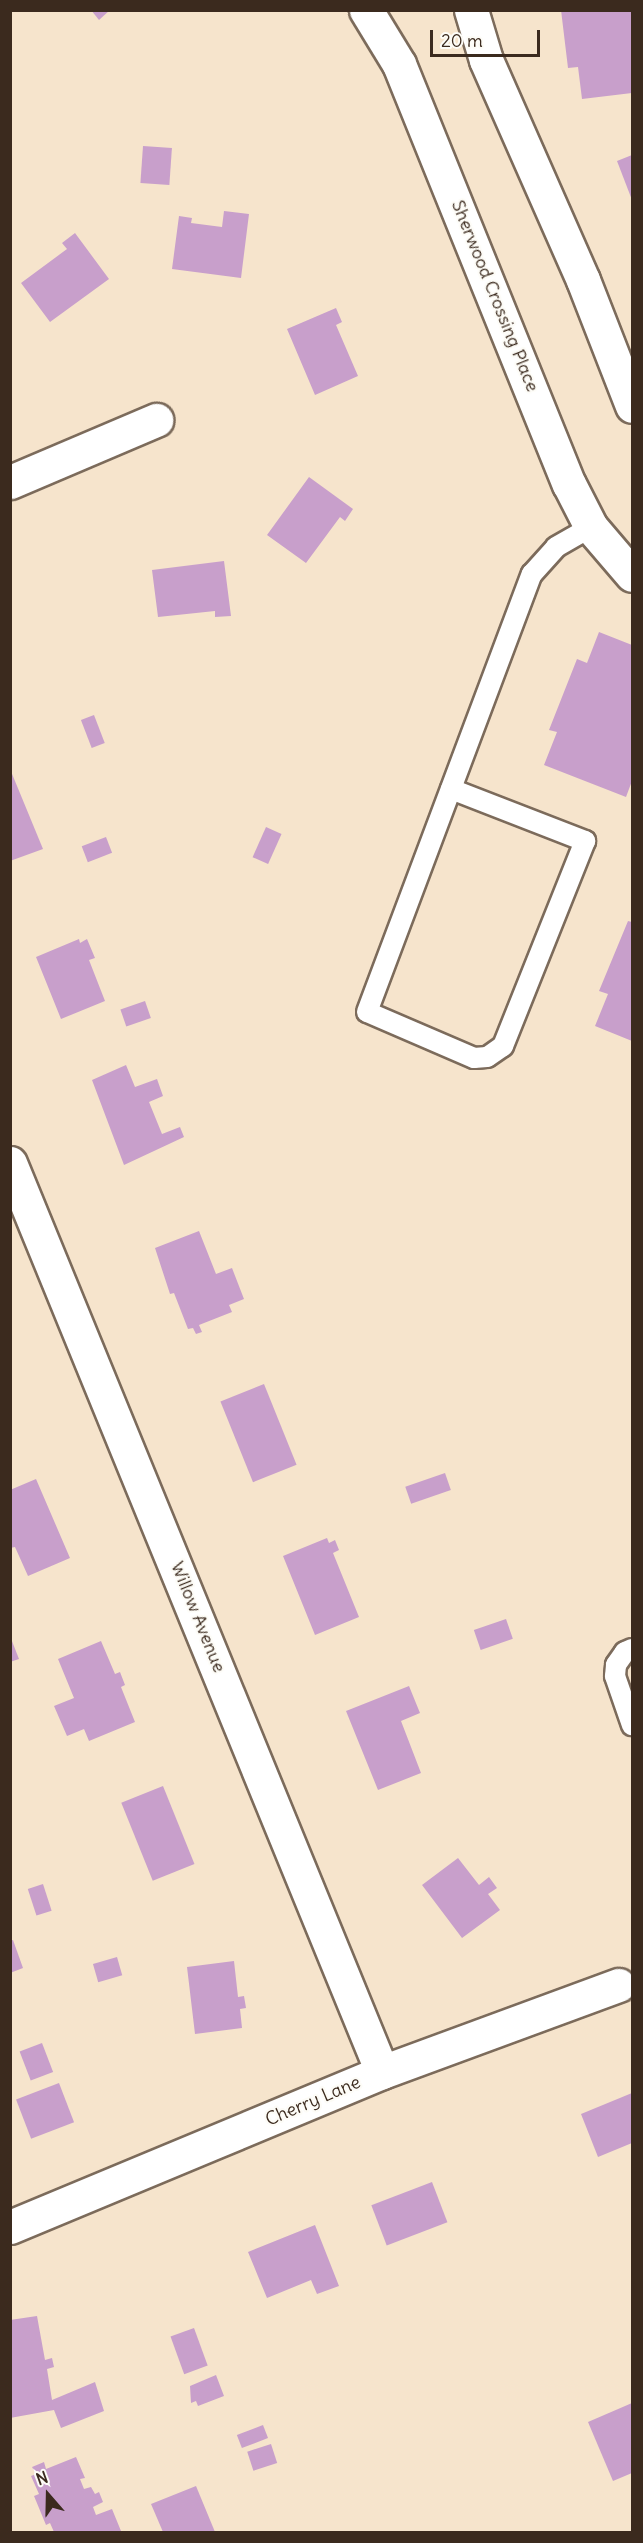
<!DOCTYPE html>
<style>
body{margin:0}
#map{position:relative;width:643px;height:2543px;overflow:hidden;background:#f6e4cc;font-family:Delius,sans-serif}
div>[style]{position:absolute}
.building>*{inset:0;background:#c89fcb;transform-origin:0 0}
.roads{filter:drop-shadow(2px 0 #7c6b5b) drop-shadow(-2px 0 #7c6b5b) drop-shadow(0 2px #7c6b5b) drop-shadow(0 -2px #7c6b5b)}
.lane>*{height:20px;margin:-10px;padding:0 10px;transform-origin:10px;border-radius:10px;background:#fff}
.street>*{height:33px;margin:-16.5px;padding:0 16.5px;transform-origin:16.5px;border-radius:16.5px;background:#fff}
span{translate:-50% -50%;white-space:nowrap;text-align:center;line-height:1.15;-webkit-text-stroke:4.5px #fdfcf7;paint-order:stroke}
.street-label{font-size:18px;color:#3b2a1e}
.frame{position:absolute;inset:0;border:12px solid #3b2a1e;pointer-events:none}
.north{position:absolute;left:18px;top:2465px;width:60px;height:60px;-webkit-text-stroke:4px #fdfcf7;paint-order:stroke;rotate:340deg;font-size:16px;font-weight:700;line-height:24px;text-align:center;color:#3b2a1e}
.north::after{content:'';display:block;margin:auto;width:21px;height:27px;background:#3b2a1e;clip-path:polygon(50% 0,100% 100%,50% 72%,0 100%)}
.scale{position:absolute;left:430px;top:30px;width:110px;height:27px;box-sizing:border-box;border:3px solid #3b2a1e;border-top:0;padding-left:8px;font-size:18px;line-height:21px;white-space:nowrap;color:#3b2a1e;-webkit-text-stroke:4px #fdfcf7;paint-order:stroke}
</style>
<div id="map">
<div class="building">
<div style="clip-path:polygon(91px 10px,110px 10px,99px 20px)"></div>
<div style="clip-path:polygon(561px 10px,632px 10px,632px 93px,582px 99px,578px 67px,568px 68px)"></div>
<div style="left:143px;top:146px;width:29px;height:37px;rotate:4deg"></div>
<div style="clip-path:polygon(632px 155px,632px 200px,617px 161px)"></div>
<div style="clip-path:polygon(224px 211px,249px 214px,241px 278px,172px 269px,179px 216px,192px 218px,191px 223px,222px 227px)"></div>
<div style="clip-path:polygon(75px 233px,109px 279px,50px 322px,21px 283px,67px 249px,62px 243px)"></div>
<div style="clip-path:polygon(336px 308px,342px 322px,336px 325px,358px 376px,315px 395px,287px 329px)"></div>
<div style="clip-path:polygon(309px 477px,353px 509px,345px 521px,340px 517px,306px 563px,267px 535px)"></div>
<div style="clip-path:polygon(224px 561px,231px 616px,215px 617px,215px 611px,158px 617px,152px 570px)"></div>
<div style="clip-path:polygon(599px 632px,632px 645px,632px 781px,626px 797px,544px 765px,557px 732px,549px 730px,577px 659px,587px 663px)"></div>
<div style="left:94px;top:715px;width:30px;height:14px;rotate:69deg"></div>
<div style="clip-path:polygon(10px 769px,43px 849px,10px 861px)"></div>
<div style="left:266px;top:827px;width:17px;height:33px;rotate:24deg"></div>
<div style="left:106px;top:837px;width:17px;height:26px;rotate:69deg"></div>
<div style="clip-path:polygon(628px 921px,632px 922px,632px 1041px,595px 1026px,608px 994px,599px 991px)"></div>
<div style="clip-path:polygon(79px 939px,80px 943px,87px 939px,95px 958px,89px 960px,105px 1001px,61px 1019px,36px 957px)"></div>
<div style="left:145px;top:1001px;width:18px;height:26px;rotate:71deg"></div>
<div style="clip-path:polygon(126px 1065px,135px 1087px,157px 1079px,163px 1096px,149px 1102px,162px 1134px,180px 1127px,184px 1137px,124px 1165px,92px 1080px)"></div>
<div style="clip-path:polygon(199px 1231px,216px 1274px,232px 1268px,244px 1299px,229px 1305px,232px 1312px,199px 1325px,202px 1332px,196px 1334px,193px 1328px,188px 1329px,174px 1293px,170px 1294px,155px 1248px)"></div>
<div style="left:264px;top:1384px;width:87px;height:47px;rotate:68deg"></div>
<div style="left:445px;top:1473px;width:18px;height:42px;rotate:71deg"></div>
<div style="clip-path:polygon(36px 1479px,70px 1558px,28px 1576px,15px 1547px,10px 1548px,10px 1490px)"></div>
<div style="clip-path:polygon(327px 1538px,329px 1543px,335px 1540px,339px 1550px,333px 1553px,359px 1617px,315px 1635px,283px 1556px)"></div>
<div style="left:506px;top:1619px;width:21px;height:34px;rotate:71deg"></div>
<div style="clip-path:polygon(10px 1636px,19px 1659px,10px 1662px)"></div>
<div style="clip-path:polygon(101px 1641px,115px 1674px,120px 1672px,125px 1685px,121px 1687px,135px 1722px,89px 1741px,84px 1729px,67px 1736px,54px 1706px,74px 1698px,58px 1659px)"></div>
<div style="clip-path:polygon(409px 1686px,420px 1713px,401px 1721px,421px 1773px,378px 1790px,346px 1711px)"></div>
<div style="left:163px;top:1786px;width:84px;height:45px;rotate:68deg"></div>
<div style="clip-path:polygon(458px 1858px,479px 1885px,489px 1877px,497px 1888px,488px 1894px,500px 1910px,462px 1938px,422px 1885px)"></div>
<div style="left:43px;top:1884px;width:28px;height:16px;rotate:72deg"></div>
<div style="clip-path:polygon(13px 1940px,23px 1968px,10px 1973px,10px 1941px)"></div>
<div style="left:117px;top:1957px;width:19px;height:25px;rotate:74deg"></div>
<div style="clip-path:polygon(234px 1961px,238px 1997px,244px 1996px,246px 2008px,240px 2009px,242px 2028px,195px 2034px,187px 1967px)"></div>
<div style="left:42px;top:2043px;width:31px;height:24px;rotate:69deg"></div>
<div style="left:59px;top:2083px;width:42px;height:46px;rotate:69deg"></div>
<div style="clip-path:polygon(632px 2093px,632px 2143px,598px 2157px,581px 2114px)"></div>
<div style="left:432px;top:2182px;width:43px;height:65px;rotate:69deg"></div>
<div style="clip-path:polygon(315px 2225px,339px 2286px,317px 2294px,311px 2280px,267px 2298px,248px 2252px)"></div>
<div style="clip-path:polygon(37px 2316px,45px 2360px,52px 2358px,54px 2367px,47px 2369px,52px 2400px,95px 2382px,104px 2411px,61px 2428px,54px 2410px,10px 2418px,10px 2320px)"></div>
<div style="left:194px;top:2328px;width:40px;height:25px;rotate:70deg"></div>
<div style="clip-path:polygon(216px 2375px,224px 2396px,198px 2406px,196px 2401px,191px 2403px,190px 2386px)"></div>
<div style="clip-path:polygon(632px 2403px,632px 2473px,613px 2481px,588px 2422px)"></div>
<div style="left:263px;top:2425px;width:14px;height:28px;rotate:69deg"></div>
<div style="left:271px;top:2444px;width:20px;height:25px;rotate:72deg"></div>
<div style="clip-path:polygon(76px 2457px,85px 2478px,80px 2479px,84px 2489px,91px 2487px,95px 2494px,99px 2492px,103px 2502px,93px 2507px,96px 2515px,112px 2509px,121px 2531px,54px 2532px,50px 2523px,46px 2525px,34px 2496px,39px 2494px,31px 2476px,36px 2474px,32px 2467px,44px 2462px,46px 2469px)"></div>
<div style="clip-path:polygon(196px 2486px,215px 2532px,163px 2532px,151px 2504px)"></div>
</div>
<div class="roads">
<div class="lane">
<div style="left:451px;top:789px;width:144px;rotate:21.2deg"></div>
<div style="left:585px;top:841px;width:221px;rotate:111.8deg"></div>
<div style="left:503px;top:1046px;width:19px;rotate:145deg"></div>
<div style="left:487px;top:1057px;width:13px;rotate:176deg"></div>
<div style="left:474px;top:1058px;width:116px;rotate:-156.7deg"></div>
<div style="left:367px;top:1012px;width:468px;rotate:-69.4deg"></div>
<div style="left:532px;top:574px;width:36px;rotate:-48deg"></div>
<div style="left:556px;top:547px;width:40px;rotate:-29.7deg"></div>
<div style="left:632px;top:1649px;width:8px;rotate:157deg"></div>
<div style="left:625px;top:1652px;width:16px;rotate:125deg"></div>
<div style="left:616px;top:1665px;width:11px;rotate:95deg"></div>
<div style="left:615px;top:1676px;width:52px;rotate:70.9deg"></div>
</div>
<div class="street">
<div style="left:366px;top:10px;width:63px;rotate:58.6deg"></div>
<div style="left:399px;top:64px;width:453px;rotate:68deg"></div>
<div style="left:569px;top:484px;width:48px;rotate:62.9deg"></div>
<div style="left:591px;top:527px;width:63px;rotate:49.5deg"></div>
<div style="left:471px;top:10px;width:52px;rotate:73.3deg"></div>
<div style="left:486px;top:60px;width:240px;rotate:66.2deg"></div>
<div style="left:583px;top:280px;width:135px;rotate:68.7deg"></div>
<div style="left:10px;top:482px;width:159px;rotate:-23deg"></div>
<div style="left:10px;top:1163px;width:982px;rotate:67.74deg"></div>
<div style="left:10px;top:2227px;width:403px;rotate:-22.6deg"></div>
<div style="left:382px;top:2072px;width:252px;rotate:-20.2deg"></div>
</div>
</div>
<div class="street-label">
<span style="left:495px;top:296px;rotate:68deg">Sherwood Crossing Place</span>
<span style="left:198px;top:1617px;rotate:68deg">Willow Avenue</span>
<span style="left:313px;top:2101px;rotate:-23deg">Cherry Lane</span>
</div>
<div class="frame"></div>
<div class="north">N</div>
<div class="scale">20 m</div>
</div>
